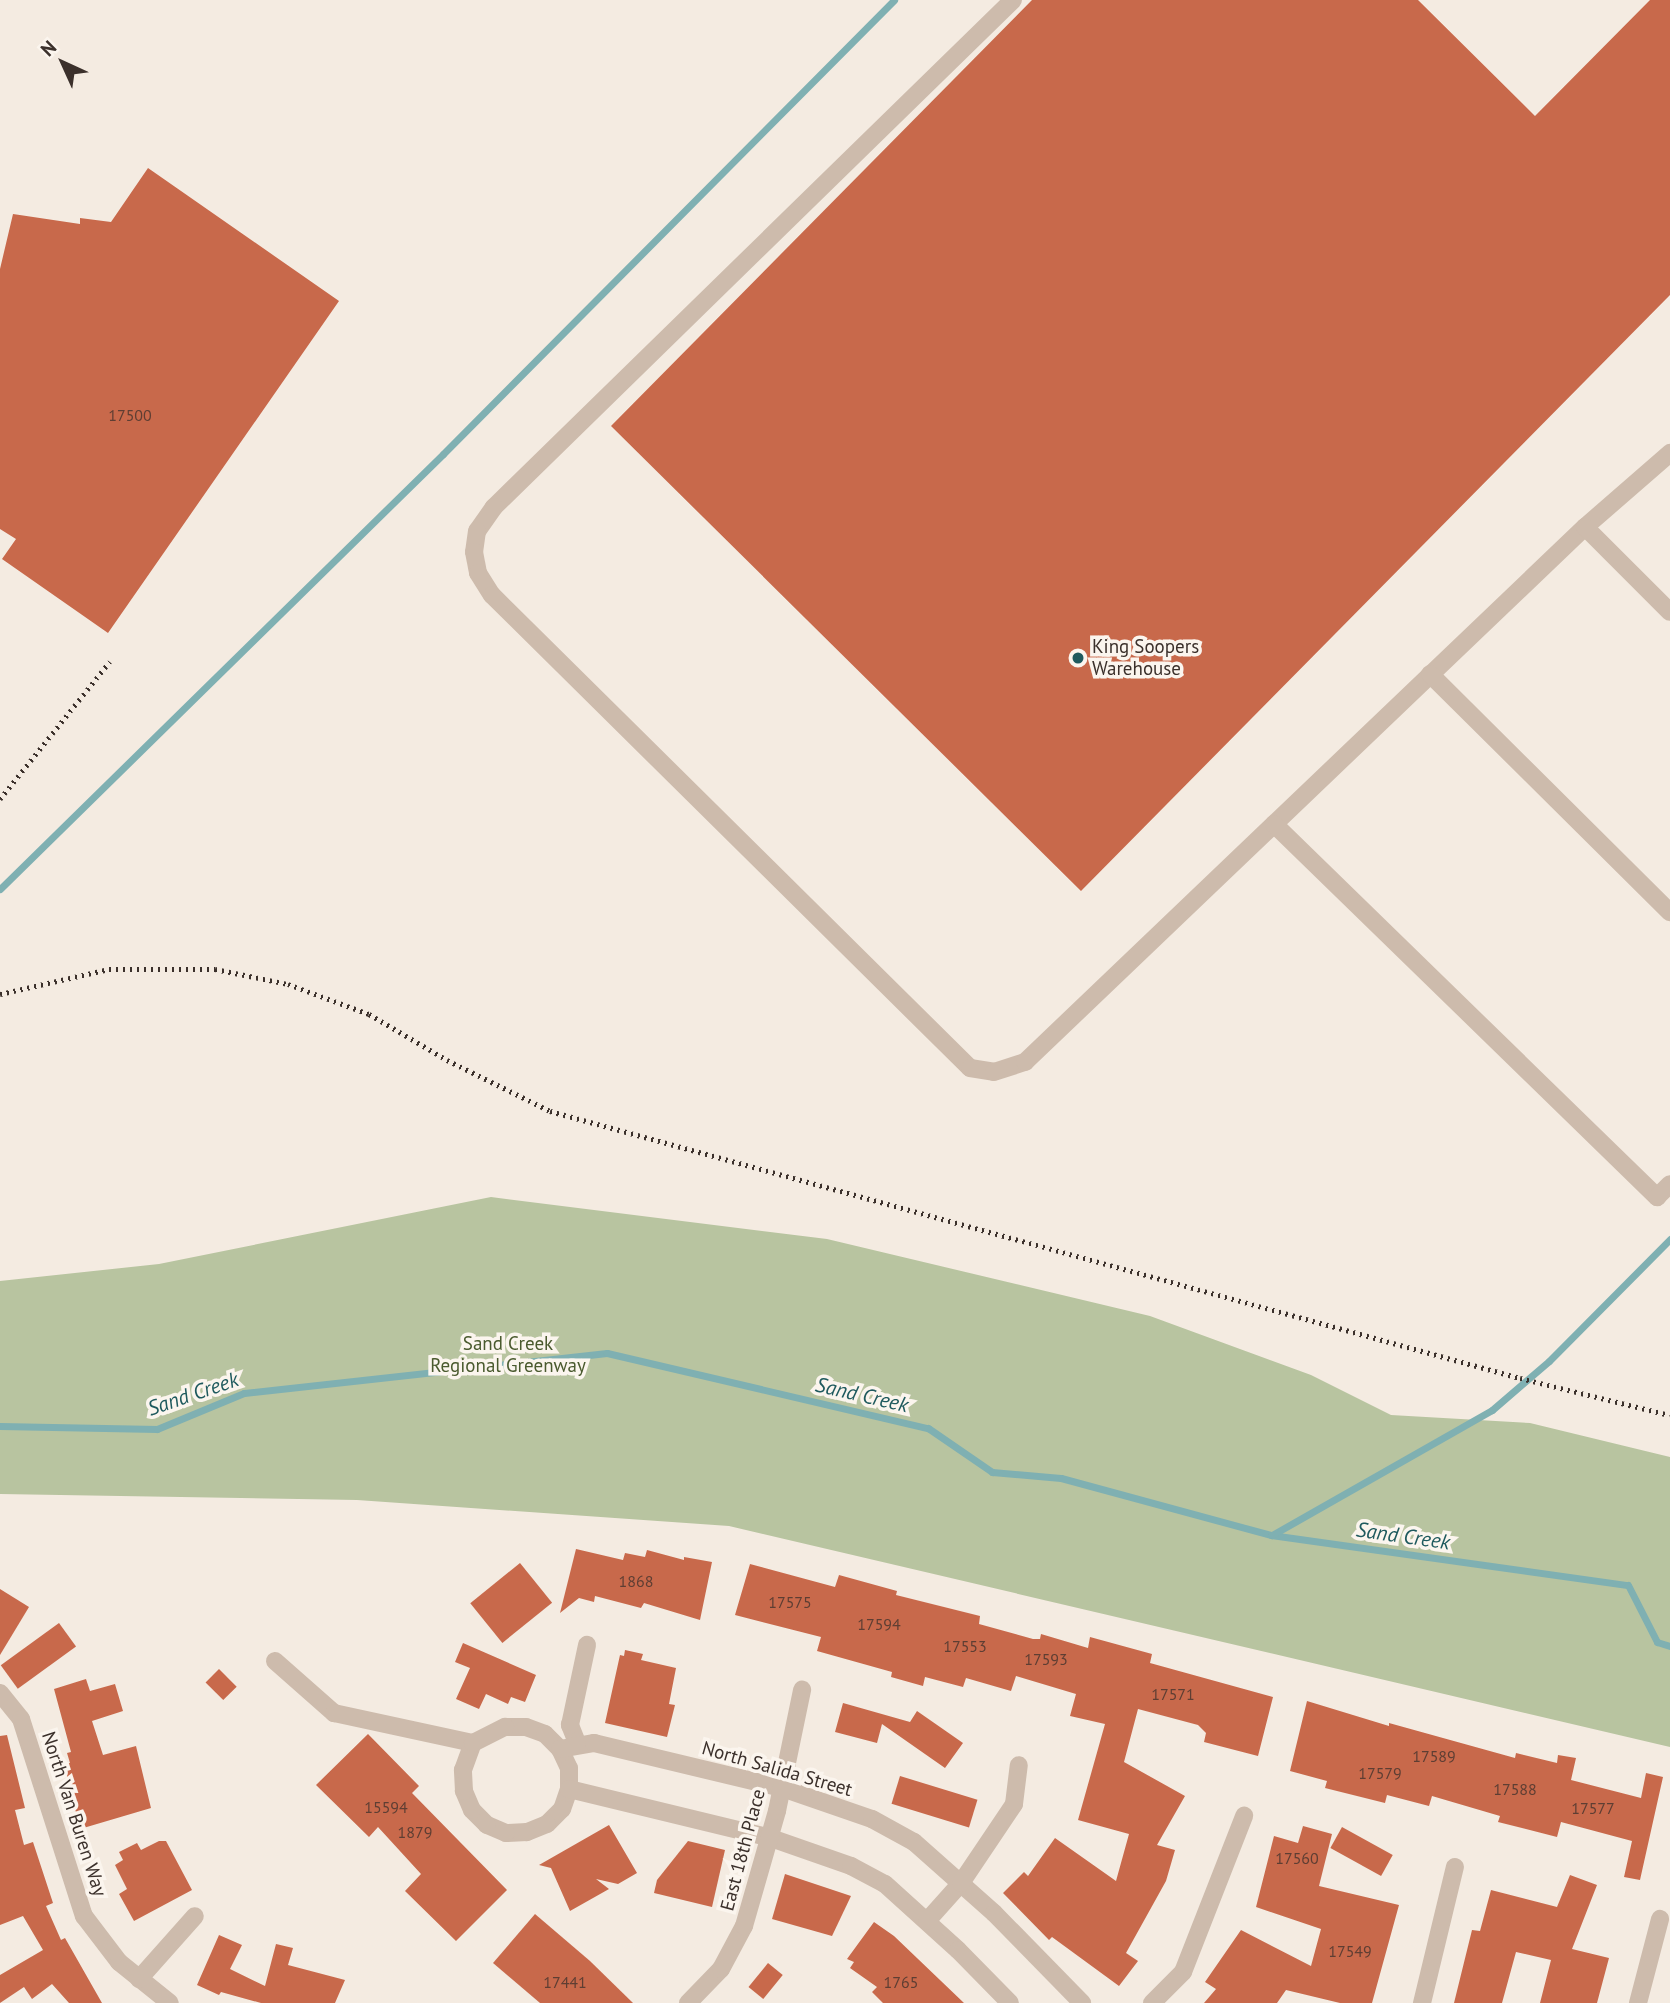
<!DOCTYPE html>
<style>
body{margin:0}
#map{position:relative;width:1670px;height:2003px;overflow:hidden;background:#f4ebe1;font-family:"PT Sans",sans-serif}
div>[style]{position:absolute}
.green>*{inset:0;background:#b8c4a0}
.stream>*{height:7px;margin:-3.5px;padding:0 3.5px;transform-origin:3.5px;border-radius:3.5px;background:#7fb0b2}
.building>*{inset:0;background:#c8694b;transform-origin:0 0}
.minor>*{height:18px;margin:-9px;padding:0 9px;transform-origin:9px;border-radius:9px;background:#cdbbac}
.rail>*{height:5px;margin-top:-2.5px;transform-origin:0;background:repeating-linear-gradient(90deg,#3b302b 0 2px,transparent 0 7px)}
.dots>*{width:19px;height:19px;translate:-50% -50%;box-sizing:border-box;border:4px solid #fbf5ee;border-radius:50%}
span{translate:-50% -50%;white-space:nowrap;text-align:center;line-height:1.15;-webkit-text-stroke:7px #fbf5ee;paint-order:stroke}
.number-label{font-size:16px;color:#5e3e33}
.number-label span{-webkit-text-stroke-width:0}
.poi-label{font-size:19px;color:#3b302b}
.left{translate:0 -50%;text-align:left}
.park-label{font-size:19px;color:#4a5a2e}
.street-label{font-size:19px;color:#3b302b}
.water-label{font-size:21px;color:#1f5a5e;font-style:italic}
.north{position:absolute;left:28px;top:28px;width:70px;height:70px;-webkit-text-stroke:5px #fbf5ee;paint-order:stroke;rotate:315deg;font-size:19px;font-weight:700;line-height:28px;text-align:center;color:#3b302b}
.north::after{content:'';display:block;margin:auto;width:24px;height:32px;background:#3b302b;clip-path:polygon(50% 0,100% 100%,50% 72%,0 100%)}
</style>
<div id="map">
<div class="green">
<div style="clip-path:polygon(491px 1197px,827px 1239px,1150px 1316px,1311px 1375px,1391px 1415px,1530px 1423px,1670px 1457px,1670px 1747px,729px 1526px,357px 1500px,0 1494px,0 1281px,159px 1264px)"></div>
</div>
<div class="stream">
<div style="left:0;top:889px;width:621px;rotate:-44.48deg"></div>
<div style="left:443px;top:454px;width:640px;rotate:-45.19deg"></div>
<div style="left:0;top:1426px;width:157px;rotate:1.1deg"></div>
<div style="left:157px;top:1429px;width:94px;rotate:-22.5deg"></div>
<div style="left:244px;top:1393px;width:365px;rotate:-6.3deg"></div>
<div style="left:607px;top:1353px;width:330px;rotate:13.2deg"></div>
<div style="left:928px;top:1428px;width:78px;rotate:34.5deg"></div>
<div style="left:992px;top:1472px;width:69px;rotate:5deg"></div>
<div style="left:1061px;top:1478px;width:218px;rotate:15.2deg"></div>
<div style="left:1271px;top:1535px;width:360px;rotate:8deg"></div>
<div style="left:1628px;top:1585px;width:64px;rotate:63deg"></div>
<div style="left:1657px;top:1642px;width:14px;rotate:17deg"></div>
<div style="left:1272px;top:1535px;width:253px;rotate:-29.6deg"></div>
<div style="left:1492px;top:1410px;width:75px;rotate:-40.7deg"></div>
<div style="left:1549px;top:1361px;width:172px;rotate:-45.2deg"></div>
</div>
<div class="building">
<div style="clip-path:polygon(1032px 0,1418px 0,1535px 116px,1650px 0,1670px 0,1670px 295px,1081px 891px,611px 426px)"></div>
<div style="clip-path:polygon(148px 168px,339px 301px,108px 633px,2px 559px,16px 539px,0 529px,0 269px,13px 214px,80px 224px,80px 218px,111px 222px)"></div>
<div style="clip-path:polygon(576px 1549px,623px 1560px,625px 1553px,645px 1557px,647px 1550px,684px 1560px,684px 1557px,712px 1562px,700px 1620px,644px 1603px,641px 1608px,595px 1596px,594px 1602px,579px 1598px,560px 1613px)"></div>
<div style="left:520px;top:1563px;width:51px;height:64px;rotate:51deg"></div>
<div style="clip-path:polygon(750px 1564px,835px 1587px,839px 1575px,897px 1591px,896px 1595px,980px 1616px,979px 1624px,1033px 1639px,1040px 1639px,1041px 1634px,1088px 1648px,1090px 1637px,1152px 1654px,1150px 1663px,1273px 1697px,1258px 1756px,1204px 1742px,1206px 1733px,1198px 1725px,1138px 1709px,1124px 1762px,1185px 1796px,1157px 1845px,1175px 1850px,1166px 1881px,1126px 1953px,1138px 1961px,1119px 1986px,1052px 1937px,1049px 1940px,1003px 1893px,1024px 1872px,1028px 1876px,1055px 1838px,1116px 1881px,1129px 1834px,1078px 1820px,1105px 1724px,1070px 1716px,1076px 1694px,1016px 1676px,1011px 1691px,966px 1678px,963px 1687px,925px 1677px,923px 1686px,891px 1677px,892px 1672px,817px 1651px,821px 1637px,735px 1615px)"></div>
<div style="clip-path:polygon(0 1589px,29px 1607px,0 1655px)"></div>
<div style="left:59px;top:1623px;width:29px;height:72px;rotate:54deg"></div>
<div style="clip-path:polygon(463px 1643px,536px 1675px,525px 1702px,511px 1697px,508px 1704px,486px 1694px,479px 1709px,456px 1699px,470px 1668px,455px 1662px)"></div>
<div style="clip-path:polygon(625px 1650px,643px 1654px,641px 1660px,676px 1668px,669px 1704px,675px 1705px,667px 1737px,605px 1723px,620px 1655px,624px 1656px)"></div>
<div style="left:219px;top:1669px;width:25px;height:19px;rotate:45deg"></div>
<div style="clip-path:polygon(86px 1679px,90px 1691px,115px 1684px,123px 1711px,92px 1721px,103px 1755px,136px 1746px,151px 1808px,80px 1829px,64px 1764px,70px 1763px,67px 1753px,71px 1752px,54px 1689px)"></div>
<div style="clip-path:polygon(1307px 1701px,1389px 1726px,1389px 1723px,1515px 1758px,1516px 1753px,1557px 1763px,1558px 1755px,1576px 1758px,1571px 1780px,1641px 1798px,1646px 1773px,1663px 1777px,1640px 1880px,1624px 1877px,1632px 1841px,1561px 1822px,1557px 1837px,1498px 1822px,1500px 1816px,1432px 1796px,1429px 1806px,1387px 1795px,1385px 1803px,1325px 1788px,1327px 1781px,1290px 1771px)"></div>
<div style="clip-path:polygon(843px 1703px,910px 1722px,917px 1711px,963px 1743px,945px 1768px,882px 1724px,877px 1743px,835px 1732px)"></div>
<div style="clip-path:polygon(368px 1734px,419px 1786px,412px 1793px,507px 1890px,456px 1941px,405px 1891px,421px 1874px,378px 1827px,369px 1837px,316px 1785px)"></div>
<div style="clip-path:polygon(7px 1735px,25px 1808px,15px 1810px,24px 1845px,33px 1842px,53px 1903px,46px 1906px,61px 1940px,65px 1938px,102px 2003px,69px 2003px,52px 1984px,32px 1999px,24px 1987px,0 2003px,0 1975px,43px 1950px,23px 1916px,0 1925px,0 1736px)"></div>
<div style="left:900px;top:1776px;width:81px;height:29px;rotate:17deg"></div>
<div style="clip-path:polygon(609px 1825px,637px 1873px,618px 1884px,596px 1879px,609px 1889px,570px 1911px,551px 1868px,539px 1865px)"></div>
<div style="clip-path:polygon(1303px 1826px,1332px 1834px,1319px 1886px,1399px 1905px,1372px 2003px,1340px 2003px,1286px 1990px,1277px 2003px,1204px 2003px,1216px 1989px,1205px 1982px,1241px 1930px,1311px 1966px,1321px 1929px,1256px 1907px,1274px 1836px,1298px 1843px)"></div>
<div style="left:1342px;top:1827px;width:58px;height:24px;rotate:29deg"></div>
<div style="clip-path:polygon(159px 1841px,166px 1841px,192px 1890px,134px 1921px,119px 1894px,127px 1889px,115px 1865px,123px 1860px,119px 1852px,137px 1843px,141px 1850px)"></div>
<div style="clip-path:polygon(688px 1841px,725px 1850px,712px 1907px,654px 1893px,657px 1880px)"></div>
<div style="clip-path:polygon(785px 1874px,851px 1896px,832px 1936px,772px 1919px)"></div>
<div style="clip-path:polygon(1570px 1875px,1597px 1885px,1572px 1949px,1609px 1958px,1597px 2003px,1540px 2003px,1551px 1960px,1516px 1952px,1502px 2003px,1454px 2003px,1472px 1930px,1480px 1931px,1491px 1890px,1557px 1907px)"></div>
<div style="clip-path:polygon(535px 1914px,590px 1961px,633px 2003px,540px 2003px,493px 1963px)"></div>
<div style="clip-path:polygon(874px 1922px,894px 1936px,964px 2003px,883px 2003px,872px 1992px,877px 1987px,850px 1968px,854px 1962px,847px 1959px)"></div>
<div style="clip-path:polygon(219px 1935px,242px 1945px,230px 1969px,265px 1986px,276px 1944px,293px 1948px,288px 1965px,345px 1980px,335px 2003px,261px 2003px,221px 1992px,219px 1995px,197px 1985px)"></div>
<div style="left:768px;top:1963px;width:19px;height:31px;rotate:39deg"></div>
</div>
<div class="minor">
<div style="left:1013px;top:0;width:726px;rotate:135.67deg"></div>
<div style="left:494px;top:507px;width:29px;rotate:125deg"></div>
<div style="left:477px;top:531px;width:21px;rotate:98deg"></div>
<div style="left:474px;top:552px;width:21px;rotate:79deg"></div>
<div style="left:478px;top:573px;width:26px;rotate:58deg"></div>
<div style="left:492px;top:595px;width:672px;rotate:44.7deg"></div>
<div style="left:970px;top:1068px;width:24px;rotate:9deg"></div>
<div style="left:994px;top:1072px;width:33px;rotate:-18deg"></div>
<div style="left:1025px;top:1062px;width:774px;rotate:-43.69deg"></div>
<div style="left:1585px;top:527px;width:113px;rotate:-41deg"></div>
<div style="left:1585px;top:527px;width:120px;rotate:45deg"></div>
<div style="left:1430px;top:674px;width:338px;rotate:44.8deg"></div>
<div style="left:1274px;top:824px;width:535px;rotate:44.24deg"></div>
<div style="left:1657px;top:1197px;width:18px;rotate:-45deg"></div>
<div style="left:275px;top:1661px;width:79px;rotate:41.4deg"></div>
<div style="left:334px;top:1713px;width:142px;rotate:12.2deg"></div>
<div style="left:0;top:1693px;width:33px;rotate:51deg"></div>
<div style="left:21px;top:1719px;width:207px;rotate:72.3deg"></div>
<div style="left:84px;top:1916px;width:58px;rotate:52.7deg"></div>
<div style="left:119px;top:1962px;width:65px;rotate:38.8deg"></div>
<div style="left:505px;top:1727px;width:21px"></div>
<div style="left:526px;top:1727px;width:20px;rotate:20deg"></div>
<div style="left:545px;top:1734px;width:21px;rotate:45deg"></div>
<div style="left:560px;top:1749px;width:21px;rotate:65deg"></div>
<div style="left:569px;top:1768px;width:21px;rotate:90deg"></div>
<div style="left:569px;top:1789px;width:21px;rotate:109deg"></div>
<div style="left:562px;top:1809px;width:21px;rotate:135deg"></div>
<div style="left:547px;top:1824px;width:22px;rotate:158deg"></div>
<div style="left:527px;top:1832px;width:21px;rotate:177deg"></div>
<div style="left:506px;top:1833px;width:21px;rotate:-157deg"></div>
<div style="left:487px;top:1825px;width:21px;rotate:-135deg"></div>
<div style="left:472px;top:1810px;width:21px;rotate:-113deg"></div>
<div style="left:464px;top:1791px;width:21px;rotate:-93deg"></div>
<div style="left:463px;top:1770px;width:29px;rotate:-70deg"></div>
<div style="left:473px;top:1743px;width:36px;rotate:-27deg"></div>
<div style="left:578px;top:1745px;width:22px;rotate:-112deg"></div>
<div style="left:570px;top:1725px;width:82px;rotate:-78deg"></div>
<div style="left:560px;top:1749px;width:35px;rotate:-10deg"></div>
<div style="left:594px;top:1743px;width:193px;rotate:13.5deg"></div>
<div style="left:782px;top:1788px;width:95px;rotate:19deg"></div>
<div style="left:872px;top:1819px;width:48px;rotate:28.7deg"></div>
<div style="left:914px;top:1842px;width:107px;rotate:41.6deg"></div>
<div style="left:994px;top:1913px;width:126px;rotate:45.6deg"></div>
<div style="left:569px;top:1789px;width:205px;rotate:13.6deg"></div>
<div style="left:768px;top:1837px;width:88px;rotate:19.3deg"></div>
<div style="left:851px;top:1866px;width:38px;rotate:28deg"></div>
<div style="left:885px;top:1884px;width:98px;rotate:42.1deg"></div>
<div style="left:958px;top:1950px;width:74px;rotate:45.5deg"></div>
<div style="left:927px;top:1921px;width:51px;rotate:-48.2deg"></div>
<div style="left:961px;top:1883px;width:95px;rotate:-56.1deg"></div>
<div style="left:1014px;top:1804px;width:39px;rotate:-83deg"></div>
<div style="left:139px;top:1979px;width:84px;rotate:-48.4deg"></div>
<div style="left:688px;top:2003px;width:47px;rotate:-45.9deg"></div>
<div style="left:721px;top:1969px;width:49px;rotate:-61.9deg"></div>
<div style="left:744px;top:1926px;width:120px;rotate:-74deg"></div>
<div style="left:777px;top:1811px;width:124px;rotate:-78.3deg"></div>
<div style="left:1152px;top:2003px;width:44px;rotate:-45deg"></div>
<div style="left:1183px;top:1972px;width:168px;rotate:-68.6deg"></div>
<div style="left:1422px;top:2003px;width:140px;rotate:-76.4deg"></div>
<div style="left:1638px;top:2003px;width:87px;rotate:-75.3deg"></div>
</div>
<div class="rail">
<div style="left:0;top:799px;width:176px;rotate:-51.4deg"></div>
<div style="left:0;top:994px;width:112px;rotate:-12.9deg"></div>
<div style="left:109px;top:969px;width:106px"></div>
<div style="left:215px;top:969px;width:75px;rotate:11.6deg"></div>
<div style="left:288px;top:984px;width:86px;rotate:20.3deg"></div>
<div style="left:369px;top:1014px;width:91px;rotate:30.5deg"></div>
<div style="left:447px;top:1060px;width:115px;rotate:26.3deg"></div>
<div style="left:550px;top:1111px;width:1006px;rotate:15.39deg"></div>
<div style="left:1520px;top:1378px;width:154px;rotate:13.9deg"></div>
</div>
<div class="dots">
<div style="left:1078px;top:658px;background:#1f5a5e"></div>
</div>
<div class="number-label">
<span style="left:130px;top:415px">17500</span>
<span style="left:636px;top:1581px">1868</span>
<span style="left:790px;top:1602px">17575</span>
<span style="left:879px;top:1624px">17594</span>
<span style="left:965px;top:1646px">17553</span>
<span style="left:1046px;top:1659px">17593</span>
<span style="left:1173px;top:1694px">17571</span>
<span style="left:1434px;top:1756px">17589</span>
<span style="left:1380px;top:1773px">17579</span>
<span style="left:1515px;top:1789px">17588</span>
<span style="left:386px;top:1807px">15594</span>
<span style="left:1593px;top:1808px">17577</span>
<span style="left:415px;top:1832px">1879</span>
<span style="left:1297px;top:1858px">17560</span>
<span style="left:1350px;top:1951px">17549</span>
<span style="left:565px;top:1982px">17441</span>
<span style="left:901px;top:1982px">1765</span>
</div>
<div class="poi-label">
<span class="left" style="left:1092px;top:658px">King Soopers<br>Warehouse</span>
</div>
<div class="park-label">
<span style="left:508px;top:1355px">Sand Creek<br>Regional Greenway</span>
</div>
<div class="street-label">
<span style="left:777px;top:1769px;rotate:16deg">North Salida Street</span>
<span style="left:74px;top:1814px;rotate:72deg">North Van Buren Way</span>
<span style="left:743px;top:1850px;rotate:-75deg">East 18th Place</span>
</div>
<div class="water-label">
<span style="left:193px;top:1394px;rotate:-19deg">Sand Creek</span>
<span style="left:862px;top:1395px;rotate:13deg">Sand Creek</span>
<span style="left:1403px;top:1536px;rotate:8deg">Sand Creek</span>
</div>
<div class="north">N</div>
</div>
